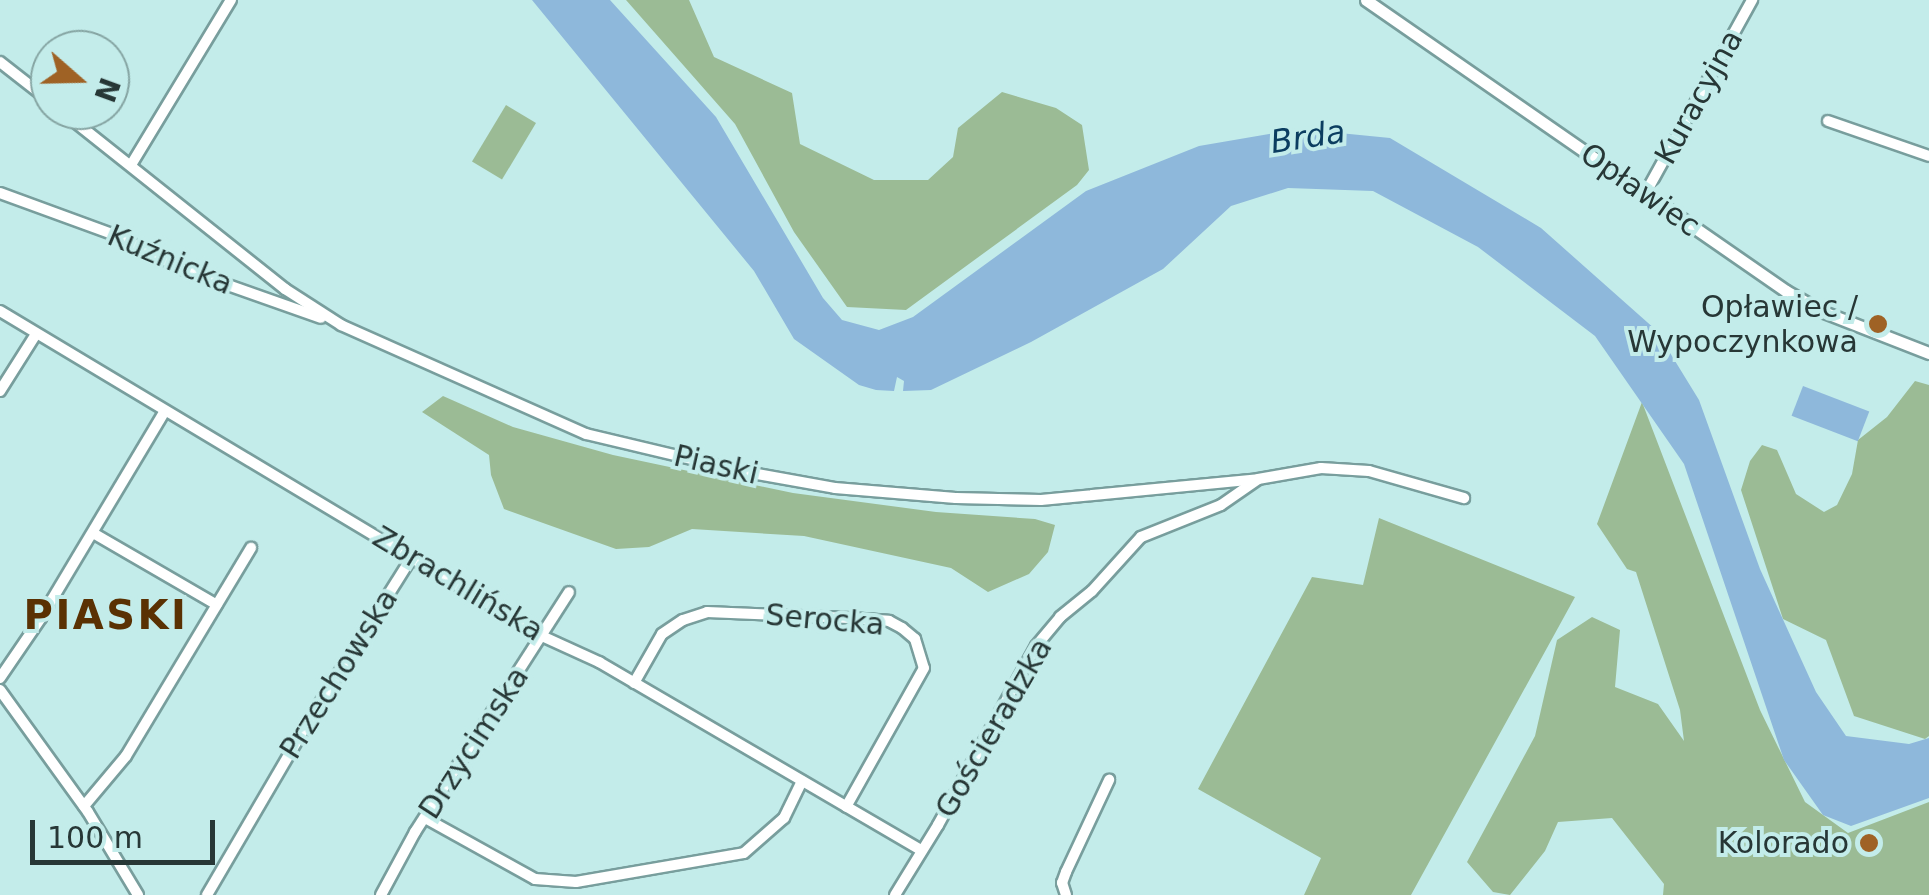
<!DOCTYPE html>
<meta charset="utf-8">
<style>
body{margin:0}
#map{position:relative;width:1929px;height:895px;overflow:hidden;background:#c3ecea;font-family:"DejaVu Sans",sans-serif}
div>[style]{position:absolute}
.green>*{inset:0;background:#9bbb95;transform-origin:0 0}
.water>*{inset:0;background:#8eb8db;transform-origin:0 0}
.roads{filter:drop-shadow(2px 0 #789e9d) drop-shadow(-2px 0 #789e9d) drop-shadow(0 2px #789e9d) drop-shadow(0 -2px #789e9d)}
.minor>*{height:10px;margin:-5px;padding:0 5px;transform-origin:5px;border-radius:5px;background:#fff}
.tertiary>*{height:11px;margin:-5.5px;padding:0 5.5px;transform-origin:5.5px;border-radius:5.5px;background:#fff}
.dots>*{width:28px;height:28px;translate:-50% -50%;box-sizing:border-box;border:5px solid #c3ecea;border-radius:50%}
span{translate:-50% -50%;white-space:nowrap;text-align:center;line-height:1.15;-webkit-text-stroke:8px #c3ecea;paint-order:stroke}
.street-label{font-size:30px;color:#273736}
.poi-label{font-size:30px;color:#273736}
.right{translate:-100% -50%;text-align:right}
.water-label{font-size:32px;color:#0b3d60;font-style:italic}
.district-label{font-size:40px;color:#5a3103;font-weight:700;letter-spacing:2.5px}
.north{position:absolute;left:30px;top:30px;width:100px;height:100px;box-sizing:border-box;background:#c3ecea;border:2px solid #85a4a2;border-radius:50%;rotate:110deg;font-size:28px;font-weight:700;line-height:40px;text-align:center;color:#273736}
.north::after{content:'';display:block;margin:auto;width:35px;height:45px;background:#9f6225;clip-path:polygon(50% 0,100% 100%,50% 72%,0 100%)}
.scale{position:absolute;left:30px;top:820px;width:185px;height:45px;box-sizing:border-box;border:5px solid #273736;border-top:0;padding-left:12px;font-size:30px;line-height:35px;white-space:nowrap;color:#273736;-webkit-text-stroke:8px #c3ecea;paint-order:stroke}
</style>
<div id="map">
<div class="green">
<div style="clip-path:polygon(626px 0,689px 0,714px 57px,792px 93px,800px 144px,874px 180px,928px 180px,953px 157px,958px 128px,1002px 92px,1056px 108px,1082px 125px,1089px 170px,1077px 185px,906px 310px,847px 307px,794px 232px,735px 124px)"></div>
<div style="left:506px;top:105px;width:35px;height:66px;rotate:31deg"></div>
<div style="clip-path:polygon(1915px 381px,1929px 385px,1929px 736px,1925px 739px,1854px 716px,1826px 640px,1783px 619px,1741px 490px,1750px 461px,1762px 445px,1777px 450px,1796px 494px,1824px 512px,1837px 505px,1852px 474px,1858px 440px,1887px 417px)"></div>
<div style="clip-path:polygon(443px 396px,513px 427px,613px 455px,793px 493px,936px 512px,1035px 519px,1055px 525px,1048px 552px,1029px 574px,988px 592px,951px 568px,804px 536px,692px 529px,649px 547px,616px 549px,504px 509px,491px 475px,489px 455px,422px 412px)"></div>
<div style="clip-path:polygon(1642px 402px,1760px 710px,1805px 802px,1848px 833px,1929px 802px,1929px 895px,1663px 895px,1664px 884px,1612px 818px,1558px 822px,1545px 851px,1510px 895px,1493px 892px,1467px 862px,1535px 736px,1557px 640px,1592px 617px,1620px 630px,1615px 687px,1658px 704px,1684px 741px,1680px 710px,1636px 572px,1627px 569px,1597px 524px)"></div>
<div style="clip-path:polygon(1379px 518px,1575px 597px,1411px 895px,1304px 895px,1321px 858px,1198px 789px,1312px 577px,1363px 585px)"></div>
</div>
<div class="water">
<div style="clip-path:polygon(532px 0,610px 0,716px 117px,823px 298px,842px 320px,879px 330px,913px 317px,1086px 191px,1199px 146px,1299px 129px,1390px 138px,1541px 228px,1656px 330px,1699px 400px,1760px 569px,1816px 692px,1846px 736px,1909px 744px,1929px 738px,1929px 798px,1851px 826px,1823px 815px,1784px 760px,1684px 464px,1595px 336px,1478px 247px,1373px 191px,1288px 188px,1231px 206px,1163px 269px,1031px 342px,931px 390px,903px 391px,904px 381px,897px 377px,894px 391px,876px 390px,859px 385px,794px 339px,754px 271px)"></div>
<div style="left:1803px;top:386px;width:71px;height:32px;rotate:21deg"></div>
</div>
<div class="roads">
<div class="minor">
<div style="left:0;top:62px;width:63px;rotate:38deg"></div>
<div style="left:60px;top:110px;width:288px;rotate:38.5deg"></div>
<div style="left:285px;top:289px;width:67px;rotate:32.7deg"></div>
<div style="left:341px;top:325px;width:268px;rotate:24deg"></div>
<div style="left:586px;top:434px;width:164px;rotate:13.4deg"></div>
<div style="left:746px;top:472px;width:90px;rotate:10.2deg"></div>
<div style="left:835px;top:488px;width:121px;rotate:4.7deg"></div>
<div style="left:956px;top:498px;width:85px;rotate:1.3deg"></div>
<div style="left:1041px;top:500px;width:218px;rotate:-5.5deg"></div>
<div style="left:1258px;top:479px;width:64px;rotate:-9.9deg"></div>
<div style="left:1321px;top:468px;width:48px;rotate:3.6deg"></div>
<div style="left:1369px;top:471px;width:99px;rotate:15.9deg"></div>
<div style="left:1828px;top:121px;width:107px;rotate:19.1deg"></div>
<div style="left:131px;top:165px;width:193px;rotate:-58.8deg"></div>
<div style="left:0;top:193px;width:122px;rotate:20.1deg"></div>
<div style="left:115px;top:235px;width:78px;rotate:26.6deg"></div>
<div style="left:185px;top:270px;width:144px;rotate:19.4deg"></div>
<div style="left:1645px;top:194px;width:222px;rotate:-61.1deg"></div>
<div style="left:0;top:311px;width:632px;rotate:30.95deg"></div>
<div style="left:542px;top:636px;width:63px;rotate:24.5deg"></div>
<div style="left:599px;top:662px;width:371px;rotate:30.3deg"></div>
<div style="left:0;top:391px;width:67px;rotate:-57.7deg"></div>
<div style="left:93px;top:533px;width:143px;rotate:30.1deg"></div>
<div style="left:0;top:678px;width:73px;rotate:-55.7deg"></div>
<div style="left:41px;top:618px;width:241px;rotate:-59.1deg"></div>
<div style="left:634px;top:683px;width:56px;rotate:-60.3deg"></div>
<div style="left:662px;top:634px;width:25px;rotate:-34deg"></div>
<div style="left:683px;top:620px;width:25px;rotate:-18deg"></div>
<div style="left:707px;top:612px;width:143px;rotate:2.4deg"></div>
<div style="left:850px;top:618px;width:39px;rotate:4deg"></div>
<div style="left:889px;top:621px;width:15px;rotate:28deg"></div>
<div style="left:902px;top:628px;width:17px;rotate:40deg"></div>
<div style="left:915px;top:639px;width:30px;rotate:73deg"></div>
<div style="left:924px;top:668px;width:159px;rotate:119.3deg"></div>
<div style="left:0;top:690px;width:150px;rotate:54.2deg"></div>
<div style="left:88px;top:812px;width:97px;rotate:58.9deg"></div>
<div style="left:84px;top:806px;width:65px;rotate:-50deg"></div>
<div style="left:126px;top:756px;width:243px;rotate:-59deg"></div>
<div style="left:425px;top:818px;width:126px;rotate:29deg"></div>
<div style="left:535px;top:879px;width:41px;rotate:4.2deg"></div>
<div style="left:576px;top:882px;width:170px;rotate:-9.8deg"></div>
<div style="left:744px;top:853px;width:53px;rotate:-41.2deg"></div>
<div style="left:784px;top:818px;width:41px;rotate:-64.1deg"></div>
<div style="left:207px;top:895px;width:194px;rotate:-59.7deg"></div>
<div style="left:305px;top:727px;width:201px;rotate:-57.8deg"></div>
<div style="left:381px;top:895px;width:72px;rotate:-61.6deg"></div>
<div style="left:415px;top:832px;width:285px;rotate:-57.3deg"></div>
<div style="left:895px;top:895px;width:82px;rotate:-58.4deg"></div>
<div style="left:938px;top:825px;width:204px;rotate:-61.3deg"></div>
<div style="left:1036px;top:646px;width:38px;rotate:-50deg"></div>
<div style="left:1060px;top:617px;width:41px;rotate:-39.1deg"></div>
<div style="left:1092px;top:591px;width:73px;rotate:-47.8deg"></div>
<div style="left:1141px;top:537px;width:86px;rotate:-21.8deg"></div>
<div style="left:1221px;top:505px;width:44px;rotate:-34.8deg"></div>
<div style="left:1066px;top:895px;width:13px;rotate:-108deg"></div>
<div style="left:1062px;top:883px;width:12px;rotate:-70deg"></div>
<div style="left:1066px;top:872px;width:102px;rotate:-64.9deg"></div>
</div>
<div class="tertiary">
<div style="left:1366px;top:0;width:511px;rotate:34.72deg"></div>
<div style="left:1786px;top:291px;width:40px;rotate:29.7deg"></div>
<div style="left:1821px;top:311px;width:116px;rotate:21.3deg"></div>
</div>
</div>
<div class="dots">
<div style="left:1878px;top:324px;background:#9f6225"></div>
<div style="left:1869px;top:843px;background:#9f6225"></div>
</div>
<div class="street-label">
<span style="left:1699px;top:97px;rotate:-61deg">Kuracyjna</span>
<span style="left:1640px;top:190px;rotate:35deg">Opławiec</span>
<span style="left:170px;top:260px;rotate:23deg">Kuźnicka</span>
<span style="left:716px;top:465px;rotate:13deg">Piaski</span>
<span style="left:458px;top:584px;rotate:31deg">Zbrachlińska</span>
<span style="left:825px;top:620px;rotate:5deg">Serocka</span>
<span style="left:339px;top:674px;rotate:-58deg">Przechowska</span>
<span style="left:994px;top:728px;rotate:-60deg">Gościeradzka</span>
<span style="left:474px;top:743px;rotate:-57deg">Drzycimska</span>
</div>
<div class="poi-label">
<span class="right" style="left:1858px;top:324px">Opławiec /<br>Wypoczynkowa</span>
<span class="right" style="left:1849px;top:843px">Kolorado</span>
</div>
<div class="water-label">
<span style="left:1308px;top:137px;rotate:-9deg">Brda</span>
</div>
<div class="district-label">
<span style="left:106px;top:615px">PIASKI</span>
</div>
<div class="north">N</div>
<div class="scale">100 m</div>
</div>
